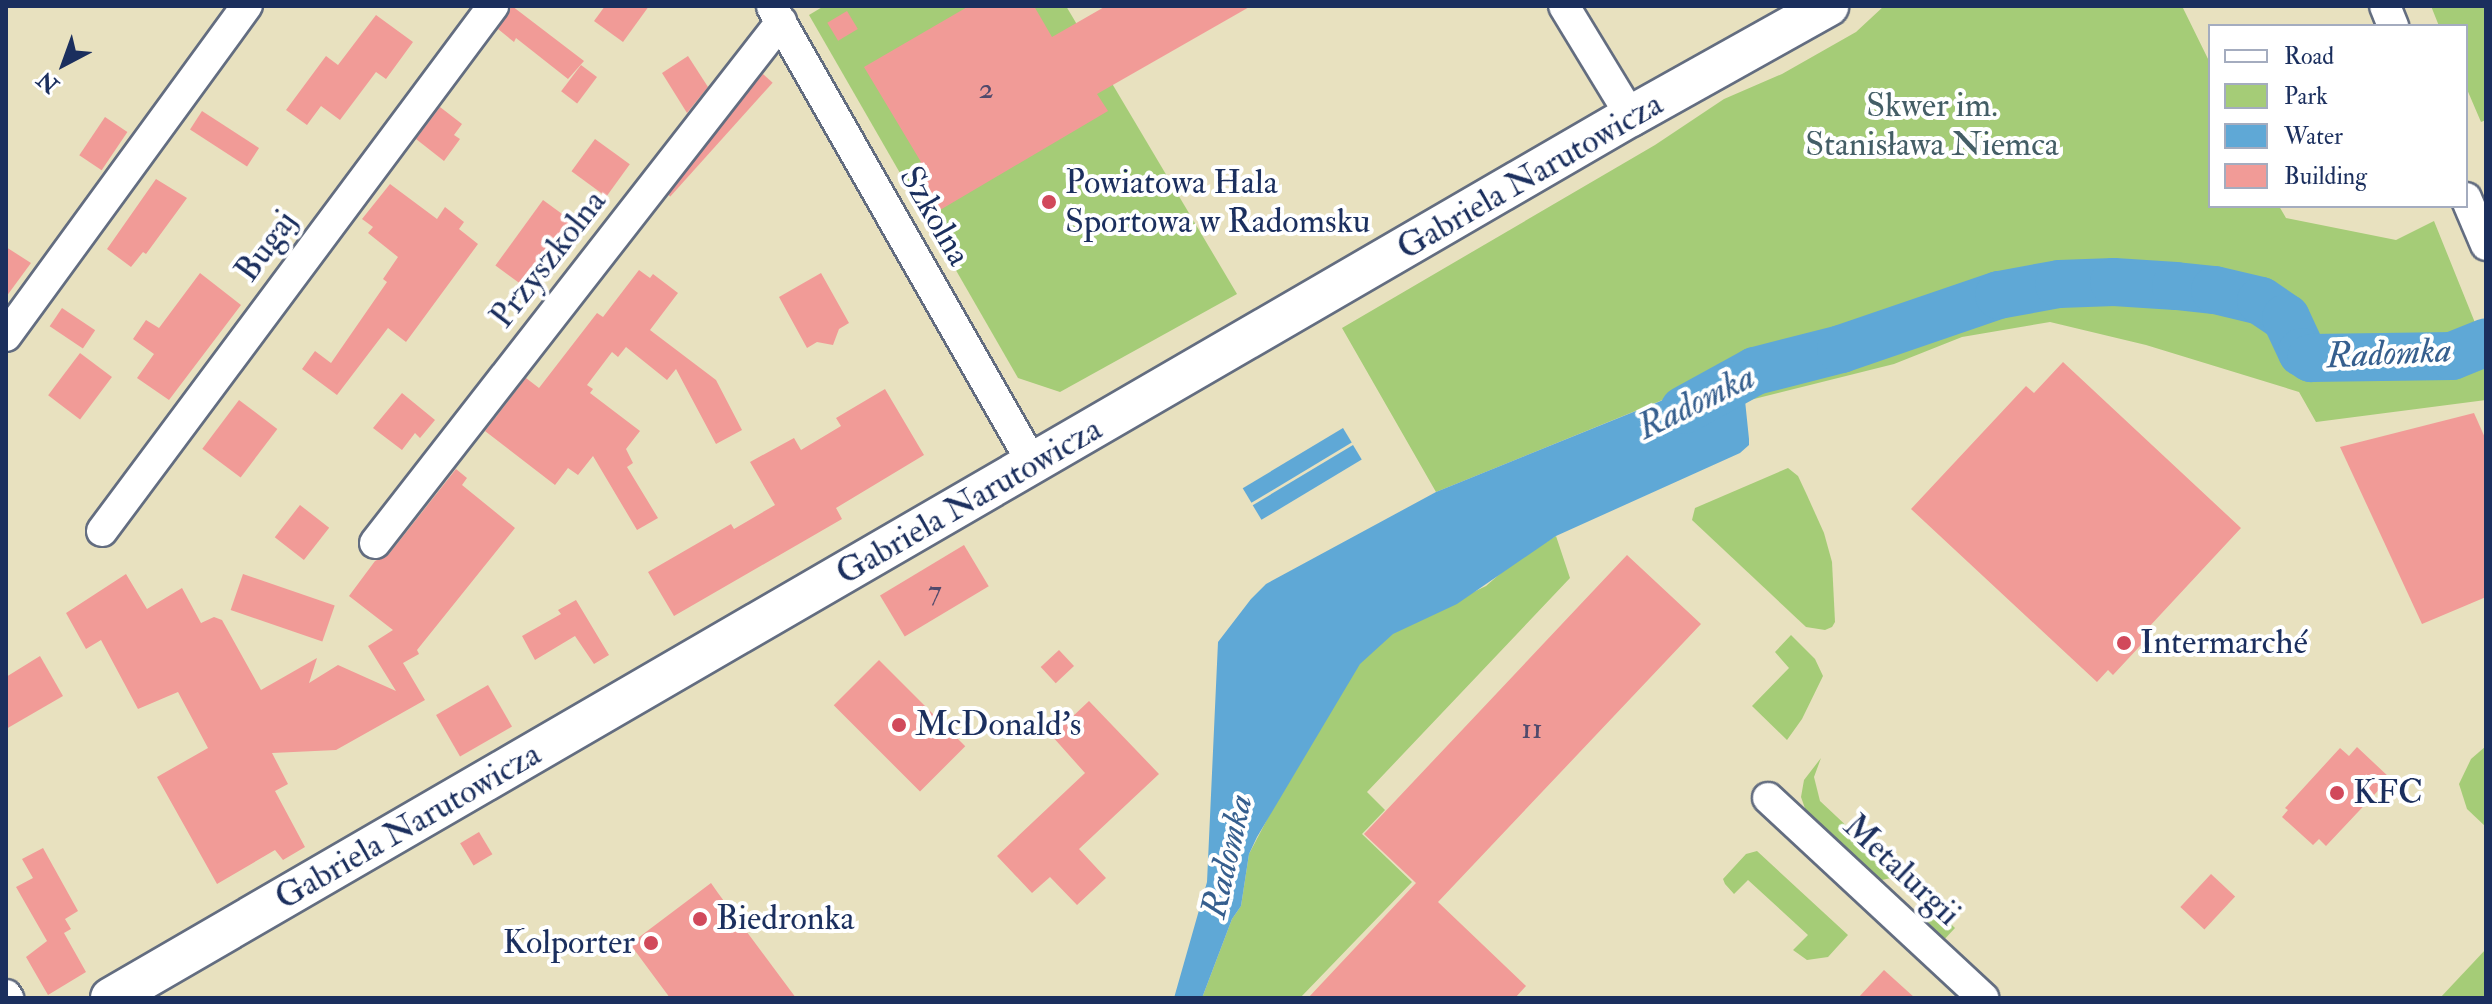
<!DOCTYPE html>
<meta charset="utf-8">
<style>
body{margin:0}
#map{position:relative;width:2492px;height:1004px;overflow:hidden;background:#e8e1bf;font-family:"IM FELL Double Pica",serif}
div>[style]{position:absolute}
.green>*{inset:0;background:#a5cc77}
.water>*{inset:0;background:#5fa8d6;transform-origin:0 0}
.river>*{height:48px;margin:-24px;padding:0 24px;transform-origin:24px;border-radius:24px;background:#5fa8d6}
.building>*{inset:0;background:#f19b97;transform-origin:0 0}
.roads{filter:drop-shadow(2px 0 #636d80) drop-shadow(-2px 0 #636d80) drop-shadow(0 2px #636d80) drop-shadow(0 -2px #636d80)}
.minor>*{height:30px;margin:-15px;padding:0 15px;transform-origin:15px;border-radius:15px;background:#fff}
.major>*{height:40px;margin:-20px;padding:0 20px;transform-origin:20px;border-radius:20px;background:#fff}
.dots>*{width:22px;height:22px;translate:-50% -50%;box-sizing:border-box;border:4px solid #fff;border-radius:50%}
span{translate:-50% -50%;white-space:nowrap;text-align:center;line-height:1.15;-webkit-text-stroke:8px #fff;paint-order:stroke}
.number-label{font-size:30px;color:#504a6c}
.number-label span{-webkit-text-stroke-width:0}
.park-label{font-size:34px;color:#445e66}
.street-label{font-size:34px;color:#1b2f5e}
.poi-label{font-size:34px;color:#1b2f5e}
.left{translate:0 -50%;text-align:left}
.right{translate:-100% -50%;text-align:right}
.water-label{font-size:36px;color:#365f8e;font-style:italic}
.frame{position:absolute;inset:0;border:8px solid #1b2f5e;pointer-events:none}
.legend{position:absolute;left:2208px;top:24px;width:260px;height:184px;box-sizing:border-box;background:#fff;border:2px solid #a4acbf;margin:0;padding:10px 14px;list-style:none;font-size:24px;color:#1b2f5e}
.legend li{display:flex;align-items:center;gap:16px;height:40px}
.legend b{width:40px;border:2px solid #a4acbf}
.north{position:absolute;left:24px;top:24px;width:80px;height:80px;-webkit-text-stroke:6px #fff;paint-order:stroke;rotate:221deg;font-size:22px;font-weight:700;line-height:32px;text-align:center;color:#1b2f5e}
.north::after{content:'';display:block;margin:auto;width:28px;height:36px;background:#1b2f5e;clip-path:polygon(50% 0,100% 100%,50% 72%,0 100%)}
</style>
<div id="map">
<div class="green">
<div style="clip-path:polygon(824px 6px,1066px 6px,1237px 294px,1060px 392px,1018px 378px,809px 15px)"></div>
<div style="clip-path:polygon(1884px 6px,2182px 6px,2210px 63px,2210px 206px,2279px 206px,2286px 218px,2396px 240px,2434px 221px,2486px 350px,2486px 400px,2316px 422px,2299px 392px,2146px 345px,2050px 322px,1962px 337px,1894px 364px,1746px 401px,1742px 381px,1719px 377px,1436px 492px,1342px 328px,1655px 145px,1724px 99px,1782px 74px,1856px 32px)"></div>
<div style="clip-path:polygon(2431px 6px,2486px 6px,2486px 120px,2481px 122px,2466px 87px,2466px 26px,2439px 26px)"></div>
<div style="clip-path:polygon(1788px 468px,1798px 476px,1806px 493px,1824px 533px,1832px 562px,1835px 622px,1832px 627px,1825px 630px,1806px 627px,1692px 520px,1695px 508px)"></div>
<div style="clip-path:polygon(1556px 536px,1570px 578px,1367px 792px,1385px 810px,1362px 834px,1412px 882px,1300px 998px,1202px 998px,1232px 919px,1241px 906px,1249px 854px,1285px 785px,1339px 696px,1336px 658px,1486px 586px,1516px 560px)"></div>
<div style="clip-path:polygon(1791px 635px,1815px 659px,1823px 676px,1802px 719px,1787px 740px,1752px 706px,1789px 668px,1775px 652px)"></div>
<div style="clip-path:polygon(2486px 746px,2486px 827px,2467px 809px,2459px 784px,2471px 759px)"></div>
<div style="clip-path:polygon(1821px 758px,1814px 777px,1820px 801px,1900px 876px,1882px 880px,1874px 878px,1808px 817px,1801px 797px,1804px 780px)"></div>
<div style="clip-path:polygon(1757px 851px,1848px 935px,1828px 957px,1807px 960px,1793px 950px,1808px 935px,1748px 880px,1734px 894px,1725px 884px,1723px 879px,1746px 854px)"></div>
<div style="clip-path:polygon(1925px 899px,1955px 928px,1941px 943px,1924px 921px)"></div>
<div style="clip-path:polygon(2486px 949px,2486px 998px,2440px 998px)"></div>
</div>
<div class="water">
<div style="clip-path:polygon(1720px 377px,1743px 381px,1749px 439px,1749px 445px,1740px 453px,1556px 536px,1457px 604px,1393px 634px,1360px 664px,1257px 837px,1249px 854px,1241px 906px,1232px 919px,1202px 998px,1174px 998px,1207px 882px,1218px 642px,1251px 599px,1266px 584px,1436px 492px)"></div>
<div style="left:1343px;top:428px;width:17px;height:117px;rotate:59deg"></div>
<div style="left:1353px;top:445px;width:17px;height:117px;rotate:59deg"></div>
</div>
<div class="river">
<div style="left:1684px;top:410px;width:81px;rotate:-28.8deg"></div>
<div style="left:1755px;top:371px;width:89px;rotate:-14.3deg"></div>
<div style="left:1841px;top:349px;width:167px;rotate:-18.9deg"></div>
<div style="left:1999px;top:295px;width:61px;rotate:-10.4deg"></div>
<div style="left:2059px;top:284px;width:55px;rotate:-2.1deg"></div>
<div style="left:2114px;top:282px;width:62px;rotate:3.7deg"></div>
<div style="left:2176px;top:286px;width:39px;rotate:6deg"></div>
<div style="left:2215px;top:290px;width:47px;rotate:13.4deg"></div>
<div style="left:2261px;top:301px;width:30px;rotate:34deg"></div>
<div style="left:2286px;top:318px;width:38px;rotate:65deg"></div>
<div style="left:2302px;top:352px;width:11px;rotate:34deg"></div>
<div style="left:2311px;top:358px;width:141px;rotate:-0.8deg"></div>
<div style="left:2452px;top:356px;width:37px;rotate:-22deg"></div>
</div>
<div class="building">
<div style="clip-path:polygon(512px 6px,584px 61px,568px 79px,516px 38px,514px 42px,498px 29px)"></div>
<div style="clip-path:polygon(605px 6px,649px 6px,623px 42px,594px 21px)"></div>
<div style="clip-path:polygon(969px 6px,1034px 6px,1052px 37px,1106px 6px,1251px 6px,1097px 94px,1108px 111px,940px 210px,914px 166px,921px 162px,864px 67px)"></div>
<div style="left:847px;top:11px;width:21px;height:23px;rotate:59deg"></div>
<div style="clip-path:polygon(376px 15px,413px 42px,386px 79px,376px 72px,340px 120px,321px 106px,307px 125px,286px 110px,326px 56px,338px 65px)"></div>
<div style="clip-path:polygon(688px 56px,708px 87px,687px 113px,662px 73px)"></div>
<div style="left:581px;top:65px;width:20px;height:33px;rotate:37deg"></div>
<div style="left:763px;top:74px;width:13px;height:153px;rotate:42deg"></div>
<div style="clip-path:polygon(440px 107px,462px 124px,454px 135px,460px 139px,444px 161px,416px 139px)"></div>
<div style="left:202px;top:111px;width:68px;height:22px;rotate:33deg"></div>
<div style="left:105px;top:117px;width:27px;height:46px;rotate:34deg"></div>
<div style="left:595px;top:139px;width:43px;height:40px;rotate:36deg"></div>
<div style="clip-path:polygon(156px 179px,187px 198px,146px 254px,143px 252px,131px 267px,107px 249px)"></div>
<div style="clip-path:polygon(390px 184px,437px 219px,445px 207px,464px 222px,459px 229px,478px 244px,406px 342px,388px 328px,337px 395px,302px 369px,315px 351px,331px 363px,387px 282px,383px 279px,398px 257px,368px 233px,373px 227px,362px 219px)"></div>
<div style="left:543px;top:200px;width:47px;height:81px;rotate:36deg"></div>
<div style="clip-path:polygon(6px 247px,31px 263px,6px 297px)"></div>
<div style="clip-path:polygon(639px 270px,650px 278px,653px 274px,678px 293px,650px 330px,716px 380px,742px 430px,716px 444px,676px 369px,667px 380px,626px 347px,618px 357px,612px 352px,587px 385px,593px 389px,590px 393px,640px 431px,626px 449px,633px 463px,627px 467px,658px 518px,637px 530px,593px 456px,578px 475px,568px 468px,555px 485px,485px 431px,526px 378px,539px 388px,597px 313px,603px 317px)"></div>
<div style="clip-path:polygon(200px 273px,241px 305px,169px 400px,137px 378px,154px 354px,133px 339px,146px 320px,159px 328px)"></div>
<div style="clip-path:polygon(821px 273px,849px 323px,839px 329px,833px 345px,817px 342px,807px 348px,779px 297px)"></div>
<div style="left:62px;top:308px;width:40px;height:22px;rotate:34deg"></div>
<div style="left:80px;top:353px;width:40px;height:53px;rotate:37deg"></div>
<div style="clip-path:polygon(2063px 362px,2241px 528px,2148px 628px,2153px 632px,2113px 675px,2108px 670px,2097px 682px,1911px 509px,2026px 386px,2034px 393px)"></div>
<div style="clip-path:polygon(885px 389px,924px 455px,836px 508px,842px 519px,674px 616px,648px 572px,731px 524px,734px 529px,775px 505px,750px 462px,794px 438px,801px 450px,841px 426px,836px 418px)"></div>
<div style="clip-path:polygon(402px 393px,435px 420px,420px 438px,415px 433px,402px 450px,373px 428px)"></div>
<div style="left:239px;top:400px;width:48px;height:61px;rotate:37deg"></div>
<div style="clip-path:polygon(2474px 413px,2486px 440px,2486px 597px,2422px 624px,2340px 447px)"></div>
<div style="clip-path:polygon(456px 469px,467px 478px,462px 485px,515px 528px,417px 650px,419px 654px,403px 663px,425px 700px,336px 750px,272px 753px,288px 784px,275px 791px,305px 847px,283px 860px,275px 850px,217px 884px,157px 777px,208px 748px,178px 692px,138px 709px,101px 640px,86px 649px,66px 613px,126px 574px,147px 609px,182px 588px,201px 623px,214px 617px,222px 620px,261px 690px,317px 658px,309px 683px,338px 665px,396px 691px,368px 646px,393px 630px,349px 596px,375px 561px,389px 554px)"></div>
<div style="left:300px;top:505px;width:37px;height:41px;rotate:38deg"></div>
<div style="left:964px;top:545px;width:48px;height:98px;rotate:59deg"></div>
<div style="clip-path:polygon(1627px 555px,1701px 624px,1438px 902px,1526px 986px,1515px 998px,1308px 998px,1416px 883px,1364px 834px)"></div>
<div style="left:243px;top:574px;width:97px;height:38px;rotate:19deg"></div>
<div style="clip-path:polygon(576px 600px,609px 655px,594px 664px,575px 636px,535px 660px,522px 636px,561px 614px,558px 610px)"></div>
<div style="left:1059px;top:650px;width:22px;height:25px;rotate:47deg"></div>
<div style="clip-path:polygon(40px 656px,63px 696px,6px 729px,6px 677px)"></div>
<div style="left:879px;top:660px;width:122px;height:64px;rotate:45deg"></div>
<div style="left:488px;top:685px;width:48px;height:60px;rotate:60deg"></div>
<div style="clip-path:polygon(1089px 701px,1159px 774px,1079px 849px,1106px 878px,1077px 905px,1050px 877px,1032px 893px,997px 856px,1085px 773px,1052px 736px)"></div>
<div style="clip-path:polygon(2357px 747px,2390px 778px,2326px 846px,2319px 839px,2313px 845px,2282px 817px,2288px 810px,2285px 808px,2340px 748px,2349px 756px)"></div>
<div style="left:479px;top:832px;width:26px;height:22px;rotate:59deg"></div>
<div style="clip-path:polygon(43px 848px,78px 911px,65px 919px,71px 929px,64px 933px,86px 972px,48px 995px,26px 957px,47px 941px,16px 887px,33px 878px,22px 859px)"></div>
<div style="left:2211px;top:874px;width:33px;height:45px;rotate:43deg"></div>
<div style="clip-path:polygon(711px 883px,718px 893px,796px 998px,670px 998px,630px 944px)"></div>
<div style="clip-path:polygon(1884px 970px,1915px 998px,1858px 998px)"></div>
</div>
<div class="roads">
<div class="minor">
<div style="left:1564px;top:6px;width:129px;rotate:58.7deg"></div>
<div style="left:2385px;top:6px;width:22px;rotate:68deg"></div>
<div style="left:772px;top:7px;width:526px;rotate:60.27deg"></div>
<div style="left:2466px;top:198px;width:51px;rotate:66.9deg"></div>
<div style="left:6px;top:336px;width:409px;rotate:-53.9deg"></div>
<div style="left:102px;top:531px;width:655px;rotate:-53.32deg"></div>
<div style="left:375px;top:543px;width:661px;rotate:-52.07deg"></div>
<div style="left:1768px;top:798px;width:294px;rotate:42.9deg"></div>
<div style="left:6px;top:995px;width:4px;rotate:56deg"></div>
</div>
<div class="major">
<div style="left:111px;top:998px;width:1757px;rotate:-30.13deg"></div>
<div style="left:1631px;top:116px;width:226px;rotate:-29.2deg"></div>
</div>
</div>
<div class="dots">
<div style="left:1049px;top:202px;background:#d1495b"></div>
<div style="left:2124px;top:643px;background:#d1495b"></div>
<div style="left:899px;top:725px;background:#d1495b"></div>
<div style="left:2337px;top:793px;background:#d1495b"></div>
<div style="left:700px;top:919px;background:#d1495b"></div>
<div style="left:651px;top:943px;background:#d1495b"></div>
</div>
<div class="number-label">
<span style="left:986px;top:89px">2</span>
<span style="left:935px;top:591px">7</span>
<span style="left:1532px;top:729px">11</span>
</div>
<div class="park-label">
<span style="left:1932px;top:125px">Skwer im.<br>Stanisława Niemca</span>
</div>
<div class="street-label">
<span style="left:1530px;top:176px;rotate:-30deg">Gabriela Narutowicza</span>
<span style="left:935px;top:216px;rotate:60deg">Szkolna</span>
<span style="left:266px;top:246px;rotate:-54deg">Bugaj</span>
<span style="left:548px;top:259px;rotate:-52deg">Przyszkolna</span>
<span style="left:969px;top:501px;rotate:-30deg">Gabriela Narutowicza</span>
<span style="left:408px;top:826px;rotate:-30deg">Gabriela Narutowicza</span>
<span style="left:1902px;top:870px;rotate:43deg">Metalurgii</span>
</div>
<div class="poi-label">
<span class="left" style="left:1065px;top:202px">Powiatowa Hala<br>Sportowa w Radomsku</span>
<span class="left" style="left:2140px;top:643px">Intermarché</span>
<span class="left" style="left:915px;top:725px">McDonald's</span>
<span class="left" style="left:2353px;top:793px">KFC</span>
<span class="left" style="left:716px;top:919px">Biedronka</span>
<span class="right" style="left:635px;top:943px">Kolporter</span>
</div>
<div class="water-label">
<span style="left:2389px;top:353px;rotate:-3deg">Radomka</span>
<span style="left:1696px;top:402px;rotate:-26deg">Radomka</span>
<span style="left:1227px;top:856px;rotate:-77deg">Radomka</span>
</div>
<div class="frame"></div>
<ul class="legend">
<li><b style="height:10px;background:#fff"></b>Road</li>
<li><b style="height:22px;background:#a5cc77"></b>Park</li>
<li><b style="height:22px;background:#5fa8d6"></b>Water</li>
<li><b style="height:22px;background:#f19b97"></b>Building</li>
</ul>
<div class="north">N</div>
</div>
